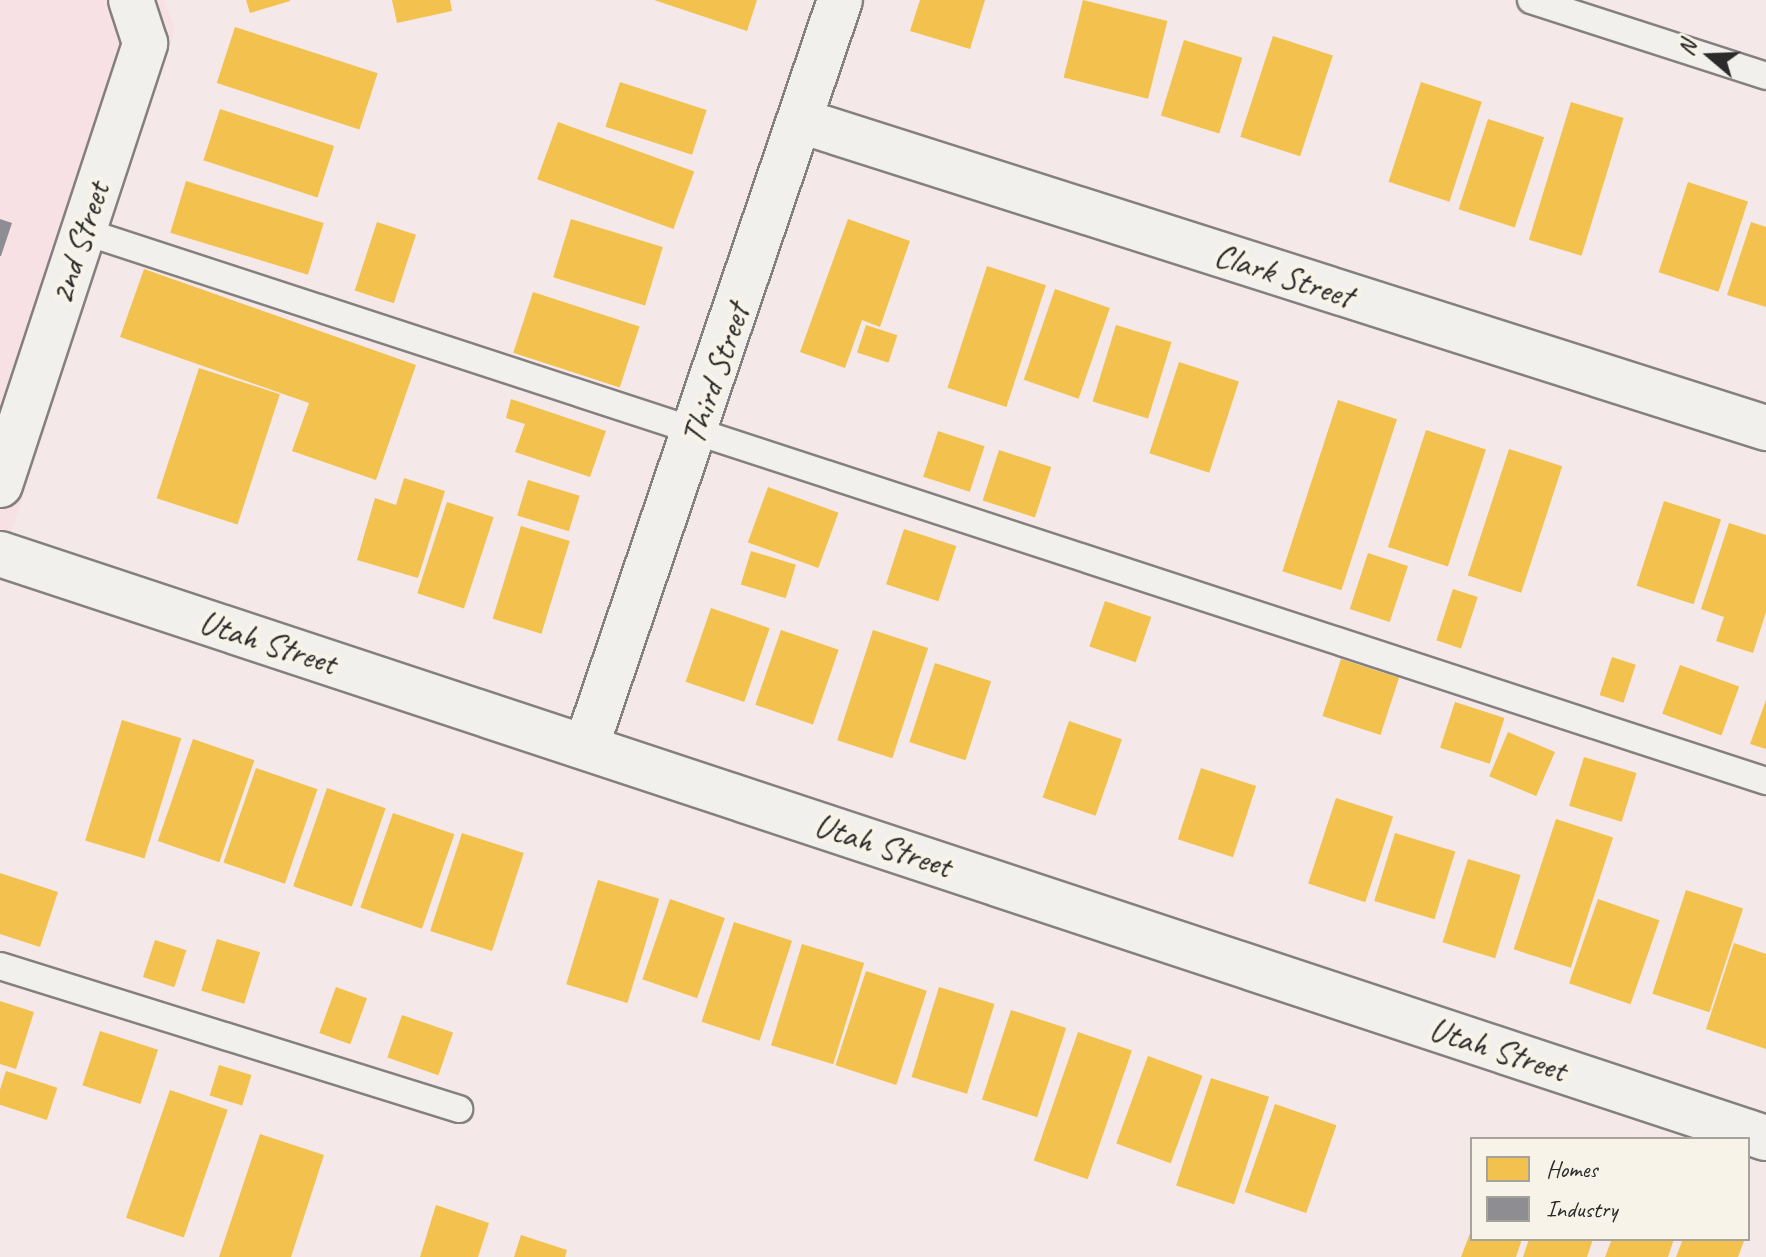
<!DOCTYPE html>
<style>
body{margin:0}
#map{position:relative;width:1766px;height:1257px;overflow:hidden;background:#f4e9e8;font-family:Caveat,sans-serif}
div>[style]{position:absolute}
.built>*{inset:0;background:#f7e1e5}
.homes>*{inset:0;background:#f2c14e;transform-origin:0 0}
.industry>*{inset:0;background:#8d8d92}
.roads{filter:drop-shadow(2px 0 #858080) drop-shadow(-2px 0 #858080) drop-shadow(0 2px #858080) drop-shadow(0 -2px #858080)}
.lane>*{height:26px;margin:-13px;padding:0 13px;transform-origin:13px;border-radius:13px;background:#f2f0ec}
.street>*{height:44px;margin:-22px;padding:0 22px;transform-origin:22px;border-radius:22px;background:#f2f0ec}
span{translate:-50% -50%;white-space:nowrap;text-align:center;line-height:1.15;-webkit-text-stroke:8px #f7f3e8;paint-order:stroke}
.street-label{font-size:34px;color:#2b2b2b}
.legend{position:absolute;left:1470px;top:1137px;width:280px;height:104px;box-sizing:border-box;background:#f7f3e8;border:2px solid #a5a39c;margin:0;padding:10px 14px;list-style:none;font-size:24px;color:#2b2b2b}
.legend li{display:flex;align-items:center;gap:16px;height:40px}
.legend b{width:40px;border:2px solid #a5a39c}
.north{position:absolute;left:1670px;top:16px;width:80px;height:80px;-webkit-text-stroke:6px #f7f3e8;paint-order:stroke;rotate:289deg;font-size:22px;font-weight:700;line-height:32px;text-align:center;color:#2b2b2b}
.north::after{content:'';display:block;margin:auto;width:28px;height:36px;background:#2b2b2b;clip-path:polygon(50% 0,100% 100%,50% 72%,0 100%)}
</style>
<div id="map">
<div class="built">
<div style="clip-path:polygon(0 0,164px 0,175px 30px,0 567px)"></div>
</div>
<div class="homes">
<div style="clip-path:polygon(246px 0,290px 0,290px 1px,250px 13px)"></div>
<div style="clip-path:polygon(392px 0,450px 0,452px 11px,397px 23px)"></div>
<div style="clip-path:polygon(654px 0,757px 0,747px 31px)"></div>
<div style="clip-path:polygon(920px 0,985px 0,970px 49px,910px 31px)"></div>
<div style="left:1083px;top:0;width:87px;height:80px;rotate:14deg"></div>
<div style="left:235px;top:27px;width:150px;height:59px;rotate:18deg"></div>
<div style="left:1273px;top:36px;width:63px;height:106px;rotate:18deg"></div>
<div style="left:1184px;top:40px;width:61px;height:79px;rotate:17deg"></div>
<div style="left:620px;top:82px;width:91px;height:47px;rotate:18deg"></div>
<div style="left:1421px;top:82px;width:64px;height:105px;rotate:18deg"></div>
<div style="left:1571px;top:102px;width:55px;height:144px;rotate:17deg"></div>
<div style="left:220px;top:109px;width:120px;height:54px;rotate:18deg"></div>
<div style="left:1488px;top:119px;width:59px;height:95px;rotate:18deg"></div>
<div style="left:558px;top:122px;width:145px;height:61px;rotate:20deg"></div>
<div style="left:186px;top:181px;width:144px;height:54px;rotate:17deg"></div>
<div style="left:1688px;top:182px;width:63px;height:95px;rotate:18deg"></div>
<div style="left:571px;top:219px;width:96px;height:61px;rotate:17deg"></div>
<div style="clip-path:polygon(848px 219px,910px 241px,880px 327px,862px 320px,845px 368px,800px 352px)"></div>
<div style="left:377px;top:222px;width:41px;height:72px;rotate:18deg"></div>
<div style="clip-path:polygon(1751px 222px,1766px 227px,1766px 307px,1727px 295px)"></div>
<div style="left:987px;top:266px;width:62px;height:128px;rotate:18deg"></div>
<div style="clip-path:polygon(144px 269px,416px 365px,376px 480px,292px 451px,309px 403px,120px 337px)"></div>
<div style="left:1055px;top:289px;width:58px;height:96px;rotate:19deg"></div>
<div style="left:533px;top:292px;width:112px;height:64px;rotate:18deg"></div>
<div style="left:866px;top:325px;width:33px;height:29px;rotate:18deg"></div>
<div style="left:1116px;top:325px;width:58px;height:80px;rotate:17deg"></div>
<div style="left:1179px;top:362px;width:63px;height:96px;rotate:18deg"></div>
<div style="left:199px;top:368px;width:85px;height:137px;rotate:18deg"></div>
<div style="clip-path:polygon(511px 399px,606px 431px,590px 477px,515px 452px,525px 424px,506px 418px)"></div>
<div style="left:1338px;top:400px;width:62px;height:180px;rotate:18deg"></div>
<div style="left:1426px;top:430px;width:63px;height:123px;rotate:18deg"></div>
<div style="left:938px;top:431px;width:49px;height:48px;rotate:18deg"></div>
<div style="left:1509px;top:449px;width:56px;height:133px;rotate:18deg"></div>
<div style="left:999px;top:450px;width:55px;height:53px;rotate:18deg"></div>
<div style="clip-path:polygon(404px 478px,445px 491px,418px 578px,357px 560px,375px 498px,396px 505px)"></div>
<div style="left:528px;top:480px;width:54px;height:37px;rotate:17deg"></div>
<div style="left:768px;top:487px;width:75px;height:59px;rotate:20deg"></div>
<div style="left:1664px;top:501px;width:60px;height:89px;rotate:18deg"></div>
<div style="left:447px;top:502px;width:49px;height:96px;rotate:18deg"></div>
<div style="clip-path:polygon(1729px 523px,1766px 535px,1766px 612px,1753px 653px,1716px 641px,1724px 617px,1701px 609px)"></div>
<div style="left:521px;top:526px;width:51px;height:97px;rotate:17deg"></div>
<div style="left:904px;top:529px;width:55px;height:58px;rotate:18deg"></div>
<div style="left:751px;top:551px;width:47px;height:35px;rotate:17deg"></div>
<div style="left:1368px;top:553px;width:42px;height:59px;rotate:18deg"></div>
<div style="left:1453px;top:589px;width:26px;height:54px;rotate:18deg"></div>
<div style="left:1105px;top:601px;width:49px;height:48px;rotate:19deg"></div>
<div style="left:711px;top:608px;width:62px;height:78px;rotate:19deg"></div>
<div style="left:781px;top:630px;width:61px;height:79px;rotate:19deg"></div>
<div style="left:873px;top:630px;width:58px;height:116px;rotate:18deg"></div>
<div style="left:1612px;top:657px;width:25px;height:40px;rotate:18deg"></div>
<div style="left:1341px;top:659px;width:61px;height:60px;rotate:18deg"></div>
<div style="left:935px;top:663px;width:59px;height:83px;rotate:18deg"></div>
<div style="left:1680px;top:665px;width:63px;height:52px;rotate:20deg"></div>
<div style="clip-path:polygon(1766px 700px,1766px 749px,1750px 744px)"></div>
<div style="left:1455px;top:702px;width:52px;height:48px;rotate:18deg"></div>
<div style="left:122px;top:720px;width:62px;height:126px;rotate:17deg"></div>
<div style="left:1069px;top:721px;width:56px;height:81px;rotate:19deg"></div>
<div style="left:1508px;top:732px;width:51px;height:48px;rotate:23deg"></div>
<div style="left:193px;top:739px;width:65px;height:108px;rotate:19deg"></div>
<div style="left:1584px;top:757px;width:55px;height:51px;rotate:17deg"></div>
<div style="left:256px;top:768px;width:65px;height:100px;rotate:19deg"></div>
<div style="left:1201px;top:768px;width:58px;height:75px;rotate:18deg"></div>
<div style="left:327px;top:788px;width:62px;height:104px;rotate:19deg"></div>
<div style="left:1336px;top:798px;width:60px;height:90px;rotate:18deg"></div>
<div style="left:393px;top:813px;width:65px;height:100px;rotate:19deg"></div>
<div style="left:1556px;top:819px;width:60px;height:137px;rotate:18deg"></div>
<div style="left:462px;top:833px;width:65px;height:103px;rotate:18deg"></div>
<div style="left:1395px;top:833px;width:63px;height:71px;rotate:17deg"></div>
<div style="left:1468px;top:859px;width:55px;height:87px;rotate:17deg"></div>
<div style="clip-path:polygon(0 873px,58px 892px,40px 947px,0 934px)"></div>
<div style="left:598px;top:880px;width:64px;height:109px;rotate:17deg"></div>
<div style="left:1686px;top:890px;width:60px;height:109px;rotate:18deg"></div>
<div style="left:670px;top:899px;width:58px;height:85px;rotate:19deg"></div>
<div style="left:1598px;top:899px;width:65px;height:89px;rotate:19deg"></div>
<div style="left:734px;top:922px;width:61px;height:105px;rotate:18deg"></div>
<div style="left:217px;top:939px;width:45px;height:54px;rotate:17deg"></div>
<div style="left:155px;top:940px;width:33px;height:39px;rotate:18deg"></div>
<div style="clip-path:polygon(1734px 943px,1766px 954px,1766px 1049px,1706px 1029px)"></div>
<div style="left:802px;top:944px;width:65px;height:106px;rotate:17deg"></div>
<div style="left:866px;top:971px;width:64px;height:99px;rotate:18deg"></div>
<div style="left:336px;top:987px;width:33px;height:49px;rotate:20deg"></div>
<div style="left:939px;top:987px;width:58px;height:94px;rotate:17deg"></div>
<div style="clip-path:polygon(0 1001px,34px 1012px,16px 1069px,0 1064px)"></div>
<div style="left:1011px;top:1010px;width:58px;height:94px;rotate:18deg"></div>
<div style="left:402px;top:1015px;width:54px;height:45px;rotate:19deg"></div>
<div style="left:100px;top:1031px;width:61px;height:57px;rotate:18deg"></div>
<div style="left:1078px;top:1032px;width:57px;height:136px;rotate:19deg"></div>
<div style="left:1148px;top:1056px;width:58px;height:93px;rotate:20deg"></div>
<div style="left:219px;top:1065px;width:34px;height:32px;rotate:17deg"></div>
<div style="left:6px;top:1071px;width:54px;height:34px;rotate:18deg"></div>
<div style="left:1211px;top:1078px;width:61px;height:113px;rotate:18deg"></div>
<div style="left:170px;top:1090px;width:61px;height:135px;rotate:19deg"></div>
<div style="left:1275px;top:1104px;width:65px;height:93px;rotate:19deg"></div>
<div style="clip-path:polygon(260px 1134px,324px 1155px,291px 1257px,219px 1257px)"></div>
<div style="clip-path:polygon(436px 1205px,489px 1223px,478px 1257px,420px 1257px)"></div>
<div style="clip-path:polygon(1472px 1228px,1472px 1239px,1522px 1239px,1516px 1257px,1461px 1257px)"></div>
<div style="clip-path:polygon(521px 1235px,567px 1250px,565px 1257px,514px 1257px)"></div>
<div style="clip-path:polygon(1529px 1239px,1593px 1239px,1587px 1257px,1523px 1257px)"></div>
<div style="clip-path:polygon(1612px 1239px,1674px 1239px,1668px 1257px,1605px 1257px)"></div>
<div style="clip-path:polygon(1683px 1239px,1739px 1239px,1744px 1241px,1738px 1257px,1676px 1257px)"></div>
</div>
<div class="industry">
<div style="clip-path:polygon(0 219px,12px 223px,1px 256px,0 256px)"></div>
</div>
<div class="roads">
<div class="lane">
<div style="left:1531px;top:0;width:247px;rotate:17.9deg"></div>
<div style="left:83px;top:231px;width:1771px;rotate:18.1deg"></div>
<div style="left:0;top:966px;width:481px;rotate:17.3deg"></div>
</div>
<div class="street">
<div style="left:801px;top:121px;width:1013px;rotate:17.65deg"></div>
<div style="left:0;top:485px;width:465px;rotate:-71.8deg"></div>
<div style="left:145px;top:43px;width:45px;rotate:-108deg"></div>
<div style="left:0;top:554px;width:1860px;rotate:18.3deg"></div>
<div style="left:586px;top:747px;width:789px;rotate:-71.22deg"></div>
</div>
</div>
<div class="street-label">
<span style="left:79px;top:243px;rotate:-72deg">2nd Street</span>
<span style="left:1284px;top:275px;rotate:18deg">Clark Street</span>
<span style="left:715px;top:374px;rotate:-71deg">Third Street</span>
<span style="left:268px;top:642px;rotate:18deg">Utah Street</span>
<span style="left:883px;top:845px;rotate:18deg">Utah Street</span>
<span style="left:1498px;top:1049px;rotate:18deg">Utah Street</span>
</div>
<ul class="legend">
<li><b style="height:22px;background:#f2c14e"></b>Homes</li>
<li><b style="height:22px;background:#8d8d92"></b>Industry</li>
</ul>
<div class="north">N</div>
</div>
